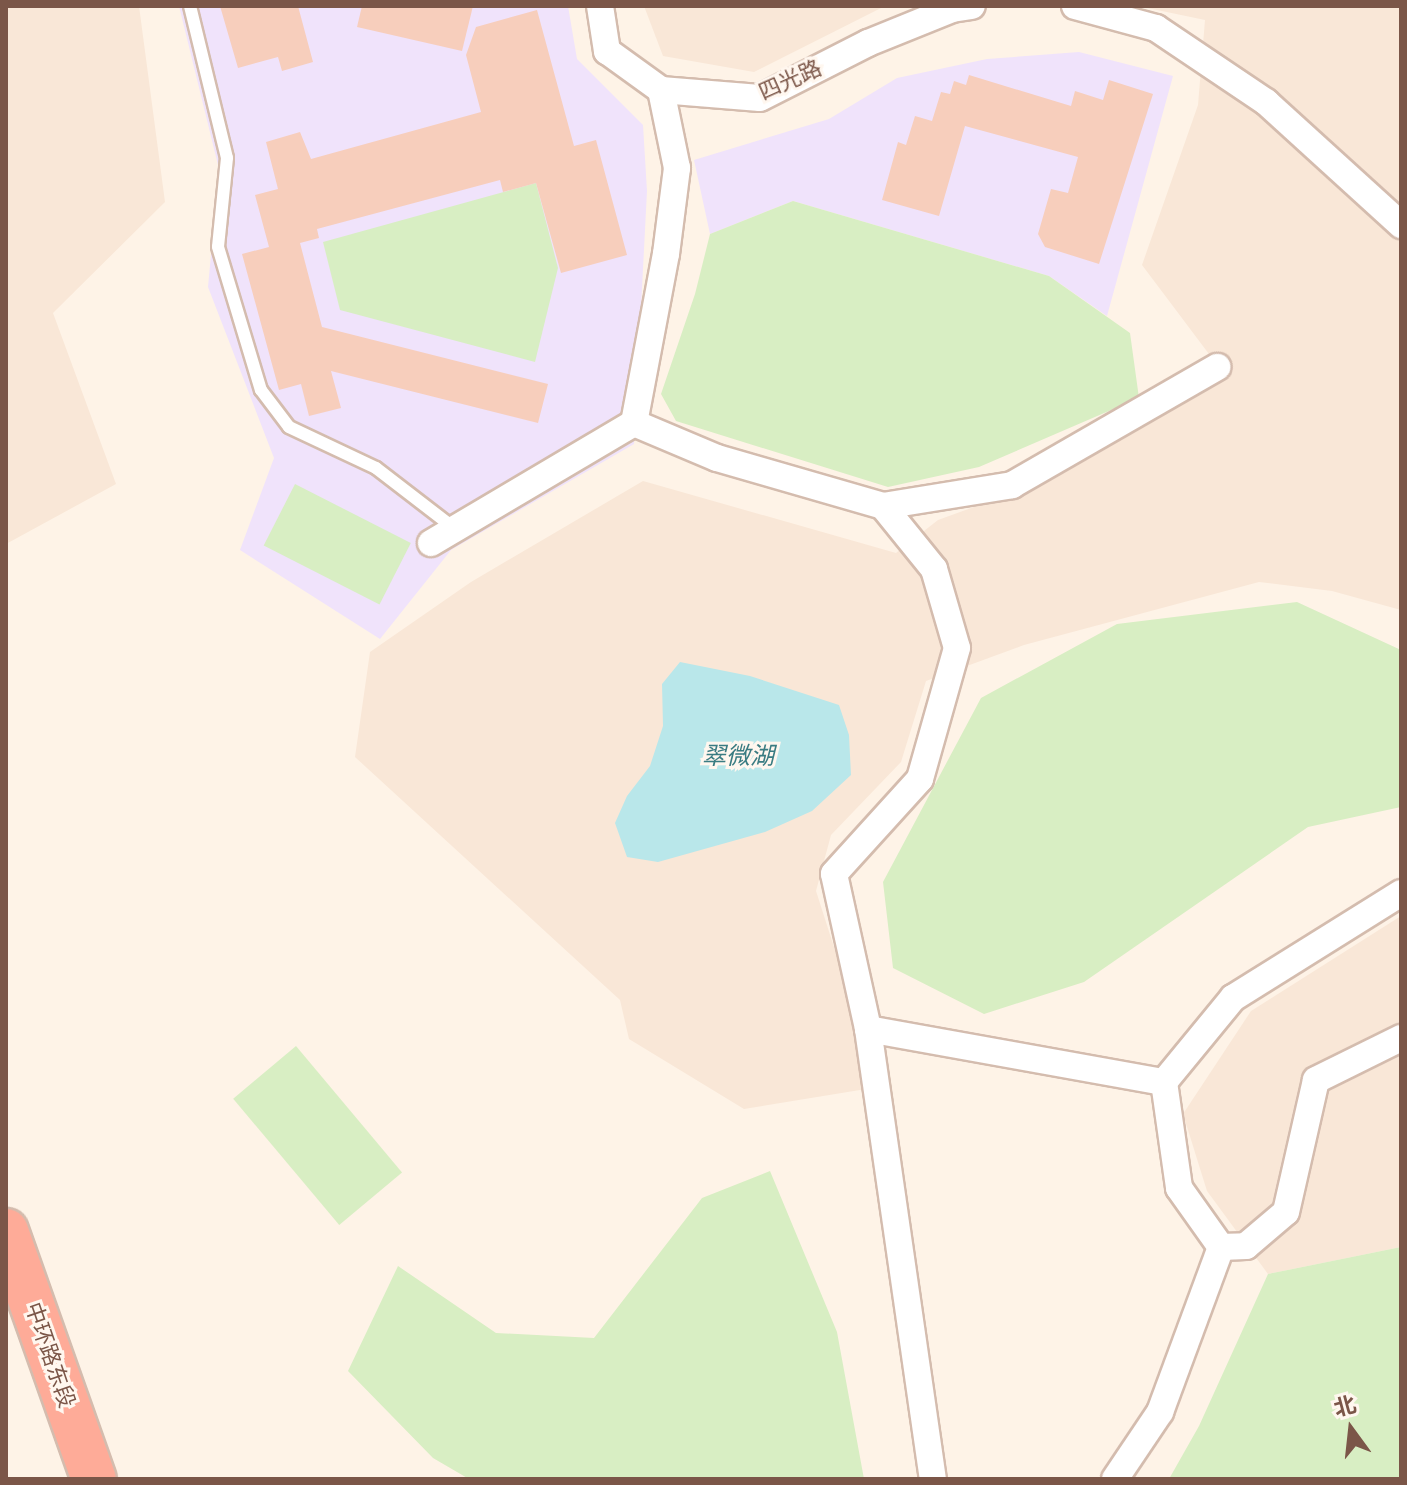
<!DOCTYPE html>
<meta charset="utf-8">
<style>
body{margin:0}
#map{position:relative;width:1407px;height:1485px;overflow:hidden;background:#fef3e7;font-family:"Asap Condensed","Noto Sans SC",sans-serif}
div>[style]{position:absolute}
.residential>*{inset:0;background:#f9e7d7}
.education>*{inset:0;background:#f0e3fb}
.green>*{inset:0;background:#d8eec3;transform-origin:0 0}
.water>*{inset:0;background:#b9e7ea}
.building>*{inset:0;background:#f7cebc}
.roads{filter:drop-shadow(2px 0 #d4bcae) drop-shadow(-2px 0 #d4bcae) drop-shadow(0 2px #d4bcae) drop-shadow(0 -2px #d4bcae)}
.lane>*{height:12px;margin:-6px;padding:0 6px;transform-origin:6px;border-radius:6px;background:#fff}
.street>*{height:26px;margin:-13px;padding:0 13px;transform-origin:13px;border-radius:13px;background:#fff}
.highway>*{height:44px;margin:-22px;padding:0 22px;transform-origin:22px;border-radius:22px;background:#feab98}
span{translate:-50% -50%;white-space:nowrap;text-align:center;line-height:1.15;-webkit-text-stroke:6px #fff7ef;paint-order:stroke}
.street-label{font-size:22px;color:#7b5648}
.water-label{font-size:24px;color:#3a7c82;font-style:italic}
.frame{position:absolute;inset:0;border:8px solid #7b5648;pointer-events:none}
.north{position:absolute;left:1311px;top:1389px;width:80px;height:80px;-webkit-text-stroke:6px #fff7ef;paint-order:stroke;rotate:345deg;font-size:22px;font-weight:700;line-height:32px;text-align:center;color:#7b5648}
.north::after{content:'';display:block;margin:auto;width:28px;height:36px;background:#7b5648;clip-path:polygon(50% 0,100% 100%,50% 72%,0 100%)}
</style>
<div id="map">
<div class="residential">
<div style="clip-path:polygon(6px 6px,139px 6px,165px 202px,53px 313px,116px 484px,6px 544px)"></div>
<div style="clip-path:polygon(644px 6px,885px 6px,754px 72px,663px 56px)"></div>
<div style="clip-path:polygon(1138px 6px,1401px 6px,1401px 610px,1332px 591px,1259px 582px,1024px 645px,926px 681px,901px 762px,831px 835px,816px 891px,850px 997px,866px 1089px,744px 1109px,629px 1039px,620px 1000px,355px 757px,370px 652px,471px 582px,643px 481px,896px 553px,938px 520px,1040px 483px,1227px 378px,1142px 265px,1198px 105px,1205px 20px)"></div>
<div style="clip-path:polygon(1401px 916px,1401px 1247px,1268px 1274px,1207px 1191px,1183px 1114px,1251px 1011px)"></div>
</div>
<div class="education">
<div style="clip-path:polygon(179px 6px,568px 6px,577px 59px,643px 125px,647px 191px,634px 444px,451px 550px,380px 639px,240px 550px,274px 458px,208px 287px,219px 169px)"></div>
<div style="clip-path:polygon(1079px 52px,1173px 76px,1107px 316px,1049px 276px,793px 201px,710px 234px,694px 160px,829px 119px,897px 78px,987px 59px)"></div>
</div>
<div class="green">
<div style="clip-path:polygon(536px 183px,558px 268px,535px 362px,340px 310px,323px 242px)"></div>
<div style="clip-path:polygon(793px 201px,1049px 276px,1130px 333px,1139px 398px,979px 467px,888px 487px,676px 421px,661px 394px,695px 294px,710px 234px)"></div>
<div style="left:295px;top:484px;width:130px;height:69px;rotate:27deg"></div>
<div style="clip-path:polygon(1297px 602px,1401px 650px,1401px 807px,1308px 827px,1084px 982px,984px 1014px,893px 968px,883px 882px,981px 698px,1117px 624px)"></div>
<div style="left:296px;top:1046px;width:165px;height:82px;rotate:50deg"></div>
<div style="clip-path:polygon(770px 1171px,837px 1332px,864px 1479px,469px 1479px,433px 1458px,348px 1371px,398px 1266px,496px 1333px,594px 1338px,702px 1198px)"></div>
<div style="clip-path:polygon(1401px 1247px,1401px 1479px,1169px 1479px,1199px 1426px,1268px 1274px)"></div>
</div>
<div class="water">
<div style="clip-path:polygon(680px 662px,750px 676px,839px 705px,849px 735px,851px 775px,812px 811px,765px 832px,658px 862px,627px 857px,615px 823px,627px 796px,650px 766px,663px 726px,662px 684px)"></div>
</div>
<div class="building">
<div style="clip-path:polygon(220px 6px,298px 6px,313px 62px,282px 71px,278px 57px,238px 68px)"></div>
<div style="clip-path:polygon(362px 6px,473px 6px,462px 51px,357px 27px)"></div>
<div style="clip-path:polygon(537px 10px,574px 146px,596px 140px,627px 255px,561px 273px,536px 183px,503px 192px,500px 180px,317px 229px,319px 238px,300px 243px,322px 327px,548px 384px,538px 423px,331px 371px,341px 408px,309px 416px,301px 384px,279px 390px,242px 254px,269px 247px,255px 195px,278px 189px,266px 142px,300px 132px,311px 159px,481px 112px,466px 55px,476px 27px)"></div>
<div style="clip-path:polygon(969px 75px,1071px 106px,1075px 91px,1103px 100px,1109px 80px,1153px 94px,1099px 264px,1045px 247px,1038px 234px,1051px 189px,1068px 193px,1078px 157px,965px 126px,939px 216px,882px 200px,898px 142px,906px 145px,915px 116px,932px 121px,941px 92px,950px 94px,954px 81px,966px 85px)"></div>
</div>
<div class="roads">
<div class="lane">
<div style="left:190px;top:6px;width:156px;rotate:76.3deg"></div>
<div style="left:227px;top:158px;width:89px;rotate:95.8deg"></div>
<div style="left:218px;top:247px;width:149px;rotate:73.3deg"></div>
<div style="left:261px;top:390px;width:46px;rotate:52.9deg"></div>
<div style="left:289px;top:427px;width:96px;rotate:25.2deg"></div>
<div style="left:376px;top:468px;width:98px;rotate:37.6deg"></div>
</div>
<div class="street">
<div style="left:600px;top:6px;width:46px;rotate:81.2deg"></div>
<div style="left:607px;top:51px;width:67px;rotate:35.8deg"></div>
<div style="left:661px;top:90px;width:99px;rotate:4.6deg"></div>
<div style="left:760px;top:98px;width:121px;rotate:-27deg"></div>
<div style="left:868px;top:43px;width:91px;rotate:-22deg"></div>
<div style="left:952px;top:9px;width:20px;rotate:-9deg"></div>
<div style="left:1075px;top:6px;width:84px;rotate:15.2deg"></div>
<div style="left:1156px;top:28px;width:133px;rotate:33.9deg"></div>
<div style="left:1266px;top:102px;width:183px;rotate:42.3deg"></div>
<div style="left:634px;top:423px;width:90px;rotate:22.9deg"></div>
<div style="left:717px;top:458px;width:173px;rotate:16.1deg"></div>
<div style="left:883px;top:506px;width:131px;rotate:-9.2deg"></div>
<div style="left:1012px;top:485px;width:237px;rotate:-29.9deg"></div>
<div style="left:883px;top:506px;width:81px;rotate:51deg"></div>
<div style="left:934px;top:569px;width:82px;rotate:73.8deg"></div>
<div style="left:957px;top:648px;width:136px;rotate:105.8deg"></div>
<div style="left:920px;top:779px;width:128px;rotate:132.2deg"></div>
<div style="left:834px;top:874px;width:159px;rotate:77.6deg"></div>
<div style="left:868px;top:1029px;width:455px;rotate:81.8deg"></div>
<div style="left:431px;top:543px;width:236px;rotate:-30.6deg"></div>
<div style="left:634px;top:423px;width:172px;rotate:-79.3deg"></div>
<div style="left:666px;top:254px;width:87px;rotate:-82.7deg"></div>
<div style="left:677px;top:168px;width:80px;rotate:-101.6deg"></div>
<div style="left:868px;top:1029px;width:301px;rotate:10.2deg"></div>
<div style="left:1164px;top:1082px;width:109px;rotate:-50.6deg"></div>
<div style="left:1233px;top:998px;width:198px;rotate:-32deg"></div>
<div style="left:1164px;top:1082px;width:107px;rotate:81.9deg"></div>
<div style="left:1179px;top:1188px;width:72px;rotate:54.6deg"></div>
<div style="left:1221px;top:1247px;width:25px;rotate:-2deg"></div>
<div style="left:1246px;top:1246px;width:52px;rotate:-40.4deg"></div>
<div style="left:1286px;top:1212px;width:135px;rotate:-77.2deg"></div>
<div style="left:1316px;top:1080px;width:95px;rotate:-26.3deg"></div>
<div style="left:1115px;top:1479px;width:81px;rotate:-56.1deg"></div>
<div style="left:1160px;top:1412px;width:176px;rotate:-69.7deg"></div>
</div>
<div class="highway">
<div style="left:6px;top:1231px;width:263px;rotate:70.5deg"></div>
</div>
</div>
<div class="street-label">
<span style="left:790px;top:80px;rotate:-24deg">四光路</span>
<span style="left:50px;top:1355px;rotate:71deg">中环路东段</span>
</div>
<div class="water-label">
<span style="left:738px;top:756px">翠微湖</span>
</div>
<div class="frame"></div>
<div class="north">北</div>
</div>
